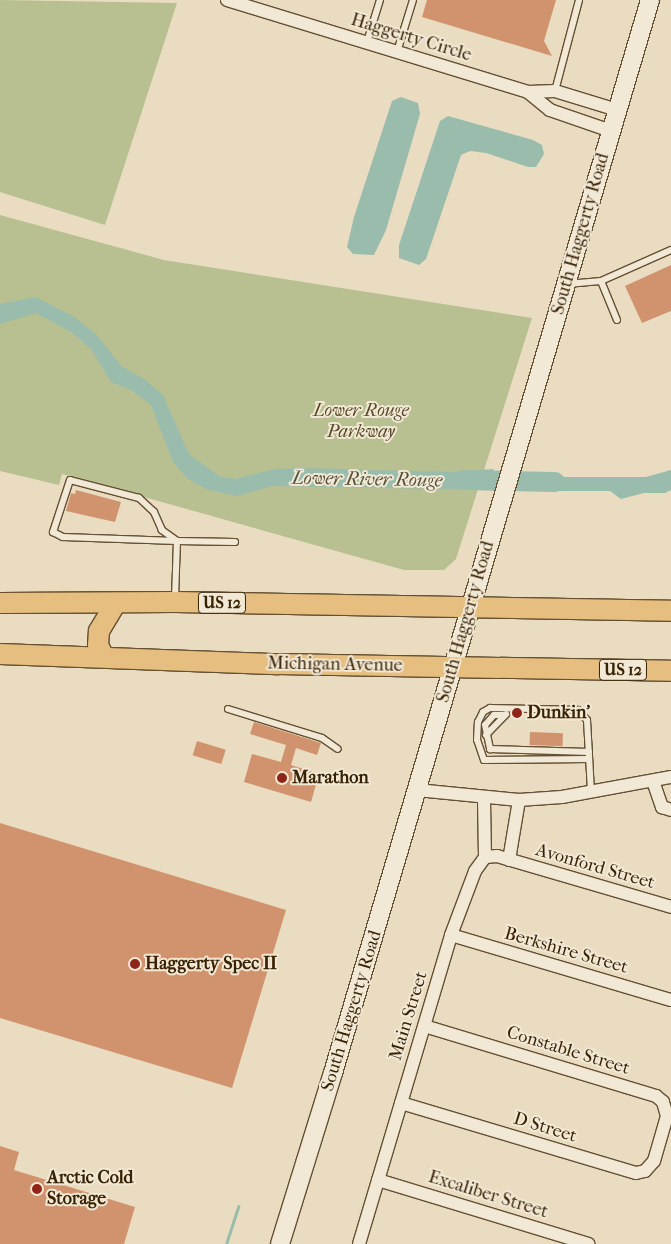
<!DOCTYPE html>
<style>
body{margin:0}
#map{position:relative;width:671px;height:1244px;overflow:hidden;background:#eadcc0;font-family:"IM FELL French Canon",serif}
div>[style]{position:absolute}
.green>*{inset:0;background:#b8c091}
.water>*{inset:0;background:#99bcad}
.stream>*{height:3px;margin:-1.5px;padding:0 1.5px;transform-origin:1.5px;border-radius:1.5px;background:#99bcad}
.river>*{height:20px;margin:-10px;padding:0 10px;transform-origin:10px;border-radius:10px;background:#99bcad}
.building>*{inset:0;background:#d0936e;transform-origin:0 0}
.roads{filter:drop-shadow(1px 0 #655032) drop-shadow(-1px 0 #655032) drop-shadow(0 1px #655032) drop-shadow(0 -1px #655032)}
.service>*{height:6px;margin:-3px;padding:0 3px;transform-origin:3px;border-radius:3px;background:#f1e8d6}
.minor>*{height:12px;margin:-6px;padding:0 6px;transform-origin:6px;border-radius:6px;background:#f1e8d6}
.secondary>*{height:18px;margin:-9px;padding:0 9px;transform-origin:9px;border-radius:9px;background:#f1e8d6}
.primary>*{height:20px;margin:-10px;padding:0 10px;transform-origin:10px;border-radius:10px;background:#e5be80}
.dots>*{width:14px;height:14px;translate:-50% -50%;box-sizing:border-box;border:2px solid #f1e8d6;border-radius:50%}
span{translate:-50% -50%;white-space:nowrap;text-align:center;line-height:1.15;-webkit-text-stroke:4px #f1e8d6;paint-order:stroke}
.shield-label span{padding:1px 4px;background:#f1e8d6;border:1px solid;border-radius:4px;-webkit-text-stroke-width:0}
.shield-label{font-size:16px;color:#392202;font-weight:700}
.street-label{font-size:18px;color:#392202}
.park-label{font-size:18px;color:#594a26;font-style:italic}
.poi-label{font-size:18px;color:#392202;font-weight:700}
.left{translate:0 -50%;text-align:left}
.water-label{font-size:19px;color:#565035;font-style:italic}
</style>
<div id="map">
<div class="green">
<div style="clip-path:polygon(0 0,177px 3px,105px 225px,0 192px)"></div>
<div style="clip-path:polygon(0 215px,164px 260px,532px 318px,456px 559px,444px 570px,404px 570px,62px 474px,59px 485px,0 471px)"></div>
</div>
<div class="water">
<div style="clip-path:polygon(401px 97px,418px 103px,420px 114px,386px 230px,374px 255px,353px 254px,347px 247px,354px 217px,392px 101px)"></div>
<div style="clip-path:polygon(448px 116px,533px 140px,542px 145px,544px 154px,536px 167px,528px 167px,486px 153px,470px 151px,461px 155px,426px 259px,419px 265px,399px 258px,399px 245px,440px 121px)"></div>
<div style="clip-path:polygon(36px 297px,76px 318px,98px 336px,121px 366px,144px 379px,163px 395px,189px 454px,219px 476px,235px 479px,276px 469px,300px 468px,451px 472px,494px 469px,487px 490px,273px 486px,237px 496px,206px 489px,188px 479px,173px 462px,151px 405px,131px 390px,111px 382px,91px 349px,71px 332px,36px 313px,0 324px,0 304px)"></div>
<div style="clip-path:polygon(671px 470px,671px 490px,665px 493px,644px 493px,621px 499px,610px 491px,525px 491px,531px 472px,565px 477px,646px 477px)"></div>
</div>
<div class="stream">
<div style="left:226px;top:1244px;width:40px;rotate:-72deg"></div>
</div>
<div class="river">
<div style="left:464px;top:480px;width:91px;rotate:1.3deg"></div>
</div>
<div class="building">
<div style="clip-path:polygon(427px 0,556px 0,544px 41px,552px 56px,422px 17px)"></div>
<div style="clip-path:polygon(671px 265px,671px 311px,642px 323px,625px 286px)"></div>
<div style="clip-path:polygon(76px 490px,121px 502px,115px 522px,66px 511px,71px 493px,75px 494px)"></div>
<div style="clip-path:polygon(254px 722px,321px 743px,317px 755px,296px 748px,291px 765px,319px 774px,311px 802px,244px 782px,252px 754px,281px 762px,286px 745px,250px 734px)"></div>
<div style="left:530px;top:732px;width:33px;height:13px;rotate:2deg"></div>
<div style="left:197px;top:741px;width:30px;height:15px;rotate:17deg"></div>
<div style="clip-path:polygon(0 823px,286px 910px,232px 1088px,0 1018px)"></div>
<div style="clip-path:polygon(0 1146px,19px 1152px,14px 1170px,135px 1207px,124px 1244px,0 1244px)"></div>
</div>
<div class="roads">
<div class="service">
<div style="left:367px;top:42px;width:44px;rotate:-72.8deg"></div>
<div style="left:397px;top:52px;width:54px;rotate:-72.9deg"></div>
<div style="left:555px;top:91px;width:94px;rotate:-75.2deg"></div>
<div style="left:601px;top:281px;width:42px;rotate:67.7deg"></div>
<div style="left:567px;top:284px;width:34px;rotate:-5deg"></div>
<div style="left:601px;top:281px;width:77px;rotate:-23.9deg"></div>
<div style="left:177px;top:541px;width:19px;rotate:-144deg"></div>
<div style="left:162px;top:530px;width:20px;rotate:-114deg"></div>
<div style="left:154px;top:512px;width:21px;rotate:-137deg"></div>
<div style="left:139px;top:498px;width:71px;rotate:-165.4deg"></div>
<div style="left:70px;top:480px;width:55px;rotate:108.1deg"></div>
<div style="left:53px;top:532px;width:11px;rotate:27deg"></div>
<div style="left:63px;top:537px;width:114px;rotate:2deg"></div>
<div style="left:177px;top:541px;width:58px;rotate:1deg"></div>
<div style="left:175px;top:598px;width:57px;rotate:-88deg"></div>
<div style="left:228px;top:709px;width:98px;rotate:17.1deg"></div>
<div style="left:322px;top:738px;width:19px;rotate:35deg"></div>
<div style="left:504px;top:715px;width:10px;rotate:180deg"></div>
<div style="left:494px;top:715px;width:13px;rotate:132deg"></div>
<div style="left:485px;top:725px;width:25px;rotate:78deg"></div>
<div style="left:490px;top:749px;width:99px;rotate:1.7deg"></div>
<div style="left:486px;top:735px;width:29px;rotate:-46deg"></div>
<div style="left:589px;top:759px;width:105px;rotate:179.5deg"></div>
<div style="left:484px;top:760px;width:21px;rotate:-109deg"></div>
<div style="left:477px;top:740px;width:18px;rotate:-87deg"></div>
<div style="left:478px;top:722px;width:11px;rotate:-63deg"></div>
<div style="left:483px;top:712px;width:8px;rotate:-30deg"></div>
<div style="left:490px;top:708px;width:88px;rotate:1.3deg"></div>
<div style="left:578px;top:710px;width:13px;rotate:48deg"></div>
<div style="left:587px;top:720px;width:72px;rotate:86.8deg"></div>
</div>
<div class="minor">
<div style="left:227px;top:0;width:315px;rotate:17deg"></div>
<div style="left:611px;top:131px;width:65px;rotate:-161deg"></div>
<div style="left:550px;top:110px;width:28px;rotate:-141deg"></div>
<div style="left:528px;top:92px;width:27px;rotate:-2deg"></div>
<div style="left:555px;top:91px;width:65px;rotate:17deg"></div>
<div style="left:653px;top:781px;width:28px;rotate:71deg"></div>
<div style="left:662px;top:807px;width:9px;rotate:18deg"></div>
<div style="left:417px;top:790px;width:102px;rotate:5.6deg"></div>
<div style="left:519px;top:800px;width:43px;rotate:-4deg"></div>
<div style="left:562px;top:797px;width:111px;rotate:-10.4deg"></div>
<div style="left:485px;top:857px;width:12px;rotate:-5deg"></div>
<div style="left:497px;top:856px;width:181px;rotate:16.3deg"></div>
<div style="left:509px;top:860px;width:61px;rotate:-80.5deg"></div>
<div style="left:451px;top:935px;width:229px;rotate:16.5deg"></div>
<div style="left:401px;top:1103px;width:245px;rotate:16.6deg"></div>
<div style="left:636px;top:1173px;width:9px;rotate:-13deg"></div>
<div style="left:645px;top:1171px;width:13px;rotate:-48deg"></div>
<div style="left:654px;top:1161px;width:47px;rotate:-73.9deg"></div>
<div style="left:667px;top:1116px;width:15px;rotate:-106deg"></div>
<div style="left:663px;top:1102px;width:9px;rotate:-139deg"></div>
<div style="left:656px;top:1096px;width:242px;rotate:-163.2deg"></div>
<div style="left:378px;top:1180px;width:220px;rotate:16.9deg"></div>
<div style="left:359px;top:1244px;width:322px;rotate:-73.4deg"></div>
<div style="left:451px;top:935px;width:68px;rotate:-69.4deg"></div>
<div style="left:475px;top:871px;width:17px;rotate:-54deg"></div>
<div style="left:485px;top:857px;width:58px;rotate:-91deg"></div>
</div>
<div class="secondary">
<div style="left:280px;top:1244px;width:179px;rotate:-72.8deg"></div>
<div style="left:333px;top:1073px;width:1119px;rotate:-73.54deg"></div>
</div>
<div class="primary">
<div style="left:0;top:603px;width:175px;rotate:-0.3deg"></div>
<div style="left:175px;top:602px;width:496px;rotate:1deg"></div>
<div style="left:0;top:654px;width:278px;rotate:2.1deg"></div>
<div style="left:278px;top:664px;width:393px;rotate:1deg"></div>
<div style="left:104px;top:657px;width:13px;rotate:-117deg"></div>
<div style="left:98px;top:645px;width:14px;rotate:-86deg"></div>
<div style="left:99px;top:631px;width:33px;rotate:-59deg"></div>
</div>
</div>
<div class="dots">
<div style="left:517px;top:713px;background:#8f2418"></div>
<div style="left:282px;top:778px;background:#8f2418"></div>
<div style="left:135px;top:964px;background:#8f2418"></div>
<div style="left:37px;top:1189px;background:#8f2418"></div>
</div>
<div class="shield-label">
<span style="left:222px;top:603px">US 12</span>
<span style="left:623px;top:670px">US 12</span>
</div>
<div class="street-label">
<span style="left:411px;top:38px;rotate:17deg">Haggerty Circle</span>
<span style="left:581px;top:234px;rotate:-74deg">South Haggerty Road</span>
<span style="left:466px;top:622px;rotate:-74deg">South Haggerty Road</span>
<span style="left:335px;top:665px;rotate:1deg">Michigan Avenue</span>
<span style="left:595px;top:867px;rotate:16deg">Avonford Street</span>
<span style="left:566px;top:951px;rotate:16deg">Berkshire Street</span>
<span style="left:352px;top:1011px;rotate:-73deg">South Haggerty Road</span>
<span style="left:409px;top:1016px;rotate:-73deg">Main Street</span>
<span style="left:568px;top:1051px;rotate:17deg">Constable Street</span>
<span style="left:545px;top:1128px;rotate:17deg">D Street</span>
<span style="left:488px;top:1195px;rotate:17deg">Excaliber Street</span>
</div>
<div class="park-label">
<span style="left:361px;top:422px">Lower Rouge<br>Parkway</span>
</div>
<div class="poi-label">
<span class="left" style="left:527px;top:713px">Dunkin'</span>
<span class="left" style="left:292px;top:778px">Marathon</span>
<span class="left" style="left:145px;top:964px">Haggerty Spec II</span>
<span class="left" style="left:47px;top:1189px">Arctic Cold<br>Storage</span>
</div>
<div class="water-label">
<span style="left:367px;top:480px;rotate:1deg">Lower River Rouge</span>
</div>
</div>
